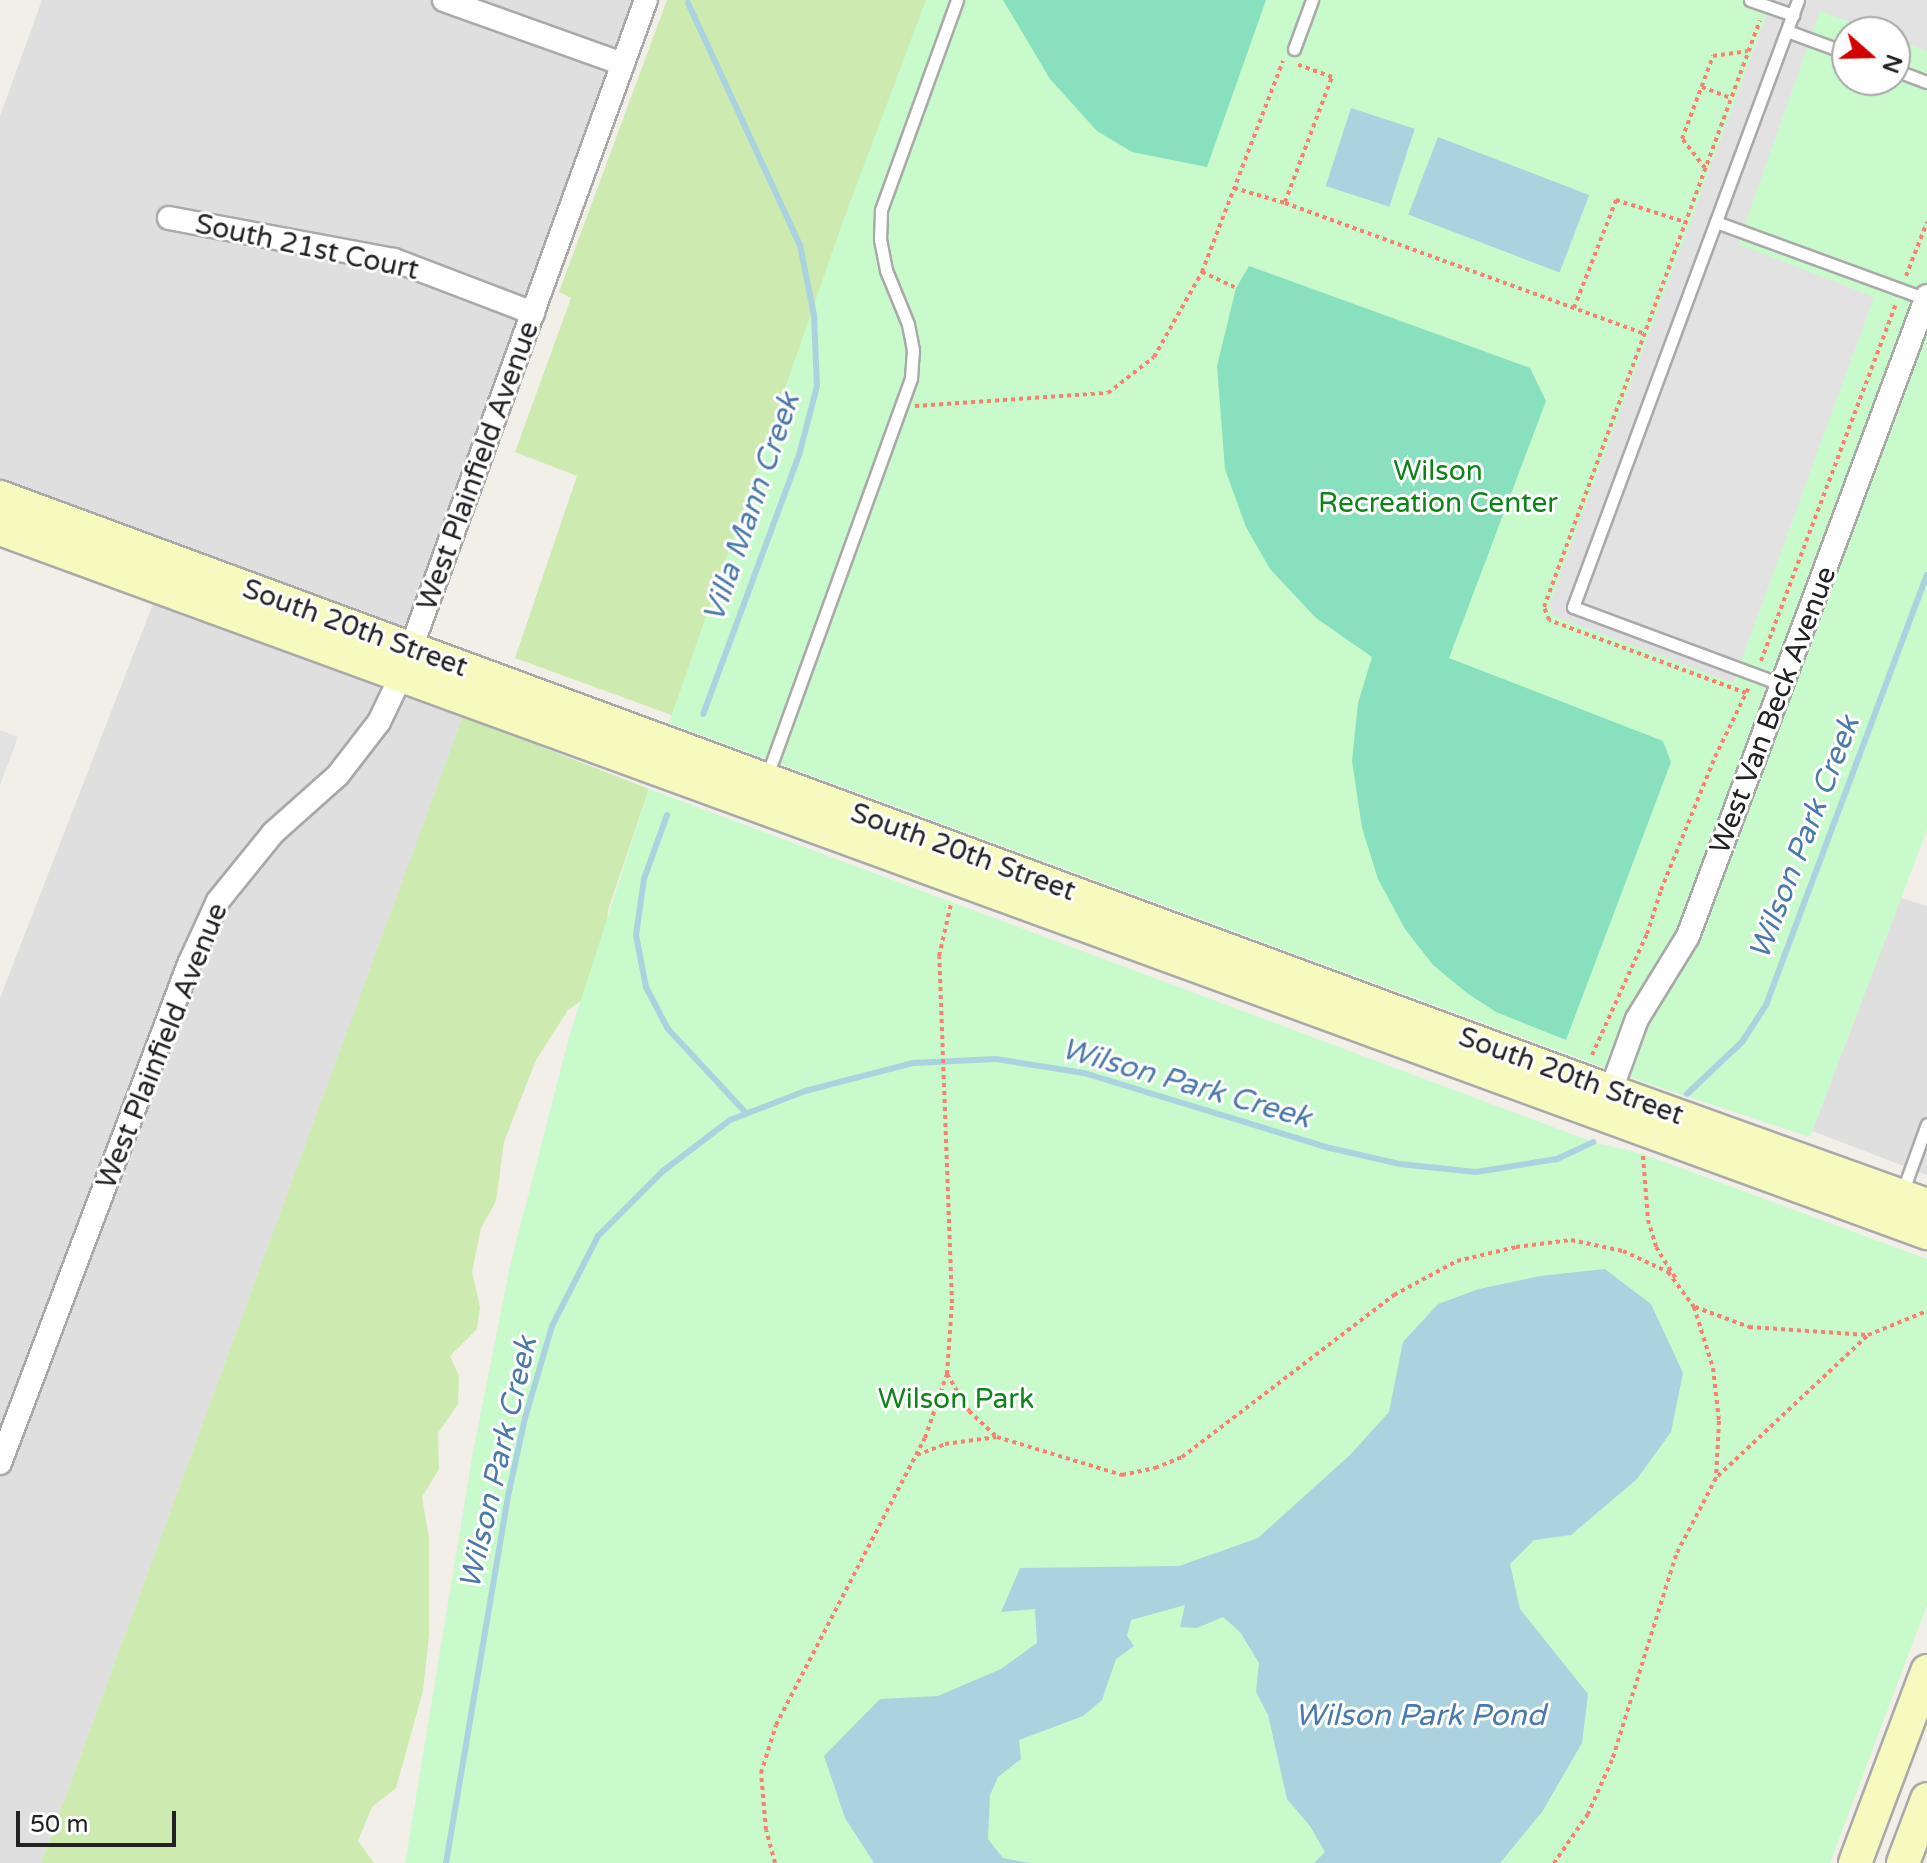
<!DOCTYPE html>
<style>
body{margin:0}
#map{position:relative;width:1927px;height:1863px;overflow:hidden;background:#f2efe9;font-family:"Varela Round",sans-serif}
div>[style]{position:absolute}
.residential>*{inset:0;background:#e0dfdf}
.grass>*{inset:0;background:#cdebb0}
.park>*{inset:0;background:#c8facc}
.pitch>*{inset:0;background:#88e0be}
.parking>*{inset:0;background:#e2e2e2}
.water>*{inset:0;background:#aad3df;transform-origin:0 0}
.stream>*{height:6px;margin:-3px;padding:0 3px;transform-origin:3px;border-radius:3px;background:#aad3df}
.path>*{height:4px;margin-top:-2px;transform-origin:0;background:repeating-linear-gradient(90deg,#fa8072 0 4px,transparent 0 8px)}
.roads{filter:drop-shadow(2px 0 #a9a9a9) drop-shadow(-2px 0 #a9a9a9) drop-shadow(0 2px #a9a9a9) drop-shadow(0 -2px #a9a9a9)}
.lane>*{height:11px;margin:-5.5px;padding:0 5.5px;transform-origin:5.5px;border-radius:5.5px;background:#fff}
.street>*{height:22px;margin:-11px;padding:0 11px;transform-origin:11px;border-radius:11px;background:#fff}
.secondary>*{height:32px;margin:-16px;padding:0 16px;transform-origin:16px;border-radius:16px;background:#f7fabf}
span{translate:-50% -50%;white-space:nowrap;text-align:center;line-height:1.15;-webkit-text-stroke:6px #fff;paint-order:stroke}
.street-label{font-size:28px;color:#222}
.park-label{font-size:28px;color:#0c8416}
.water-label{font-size:30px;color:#4a7aab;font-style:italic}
.north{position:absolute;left:1831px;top:16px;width:80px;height:80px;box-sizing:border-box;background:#fff;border:2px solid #a7a7a7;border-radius:50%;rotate:110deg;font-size:22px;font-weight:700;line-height:32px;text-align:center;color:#222}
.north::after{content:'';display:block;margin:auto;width:28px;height:36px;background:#d40000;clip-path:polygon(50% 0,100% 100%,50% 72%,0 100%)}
.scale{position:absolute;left:16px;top:1811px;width:160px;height:36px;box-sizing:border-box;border:4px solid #222;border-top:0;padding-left:10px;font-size:24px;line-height:28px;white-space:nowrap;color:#222;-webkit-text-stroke:6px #fff;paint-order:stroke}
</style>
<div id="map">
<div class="residential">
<div style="clip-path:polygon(42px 0,646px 0,412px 648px,479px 674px,41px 1863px,0 1863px,0 998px,170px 560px,0 497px,0 116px)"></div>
<div style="clip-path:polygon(1901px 898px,1927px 906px,1927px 1175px,1812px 1131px)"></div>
</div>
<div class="grass">
<div style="clip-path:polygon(667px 0,946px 0,762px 748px,515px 658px,577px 476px,515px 452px,571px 298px,559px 292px)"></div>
<div style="clip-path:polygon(463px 716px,649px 789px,608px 910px,602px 986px,568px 1010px,536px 1060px,504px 1142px,496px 1201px,481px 1228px,472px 1272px,480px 1307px,477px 1329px,450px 1356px,459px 1376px,458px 1404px,438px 1433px,439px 1469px,422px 1497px,429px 1538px,429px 1636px,423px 1691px,396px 1788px,372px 1807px,358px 1841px,374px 1863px,41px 1863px)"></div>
</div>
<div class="park">
<div style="clip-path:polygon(evenodd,926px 0,1927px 0,1927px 830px,1810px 1137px,1649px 1084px,669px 723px,842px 224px,926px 0,1847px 32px,1895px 32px,1895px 80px,1847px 80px,1847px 32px)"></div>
<div style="clip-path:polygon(649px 789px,1593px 1142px,1643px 1154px,1927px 1259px,1927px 1605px,1830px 1863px,405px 1863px,473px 1452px,510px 1266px,569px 1037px)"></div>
</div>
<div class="pitch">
<div style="clip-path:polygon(1003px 0,1266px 0,1207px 167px,1132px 152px,1097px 131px,1050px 79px)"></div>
<div style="clip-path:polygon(1249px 266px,1530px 368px,1546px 401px,1449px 658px,1663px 741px,1671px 762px,1566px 1040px,1496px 1012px,1467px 993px,1433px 965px,1405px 929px,1378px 879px,1362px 828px,1352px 761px,1358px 703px,1372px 657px,1316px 618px,1270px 569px,1246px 527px,1225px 469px,1217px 366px,1236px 288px)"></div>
</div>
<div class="parking">
<div style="clip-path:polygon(1772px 0,1927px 0,1927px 51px,1895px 39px,1895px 32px,1877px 32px,1820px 11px,1738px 244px,1874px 297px,1733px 683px,1552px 615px,1549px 605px)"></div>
<div style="clip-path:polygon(0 730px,18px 737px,0 785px)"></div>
</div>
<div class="water">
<div style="left:1351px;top:108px;width:67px;height:82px;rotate:18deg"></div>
<div style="left:1438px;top:137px;width:162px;height:83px;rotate:21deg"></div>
<div style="clip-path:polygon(1605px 1269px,1651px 1304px,1683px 1373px,1671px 1432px,1637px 1479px,1571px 1535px,1534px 1540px,1510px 1564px,1520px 1609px,1588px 1694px,1582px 1743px,1542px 1812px,1500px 1863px,1314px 1863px,1325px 1852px,1310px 1826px,1287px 1799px,1268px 1715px,1256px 1692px,1259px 1663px,1240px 1632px,1223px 1617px,1197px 1628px,1180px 1627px,1185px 1605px,1131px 1620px,1127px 1636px,1134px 1646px,1116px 1659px,1102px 1700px,1083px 1716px,1019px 1740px,1021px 1759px,998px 1777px,990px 1795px,988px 1839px,1003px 1858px,1030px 1863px,874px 1863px,845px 1818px,824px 1756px,880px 1699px,938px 1696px,1001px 1669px,1037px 1643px,1035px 1609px,1001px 1612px,1020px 1568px,1179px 1566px,1258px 1538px,1350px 1455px,1389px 1412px,1403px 1342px,1438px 1304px,1479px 1289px,1540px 1276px)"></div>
</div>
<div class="stream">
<div style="left:688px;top:3px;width:267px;rotate:65.2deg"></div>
<div style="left:800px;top:245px;width:71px;rotate:78.7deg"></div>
<div style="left:814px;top:315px;width:71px;rotate:87.6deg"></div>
<div style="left:817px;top:386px;width:71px;rotate:104.6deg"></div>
<div style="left:799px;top:455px;width:276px;rotate:110.3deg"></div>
<div style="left:667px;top:815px;width:68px;rotate:109.8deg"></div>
<div style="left:644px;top:879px;width:57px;rotate:98.1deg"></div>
<div style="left:636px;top:935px;width:53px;rotate:79.1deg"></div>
<div style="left:646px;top:987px;width:47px;rotate:62.4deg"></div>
<div style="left:668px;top:1029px;width:115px;rotate:47.1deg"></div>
<div style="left:1687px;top:1094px;width:76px;rotate:-43.4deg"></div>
<div style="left:1742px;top:1042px;width:44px;rotate:-57deg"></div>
<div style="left:1766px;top:1005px;width:459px;rotate:-69.5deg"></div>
<div style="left:446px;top:1863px;width:372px;rotate:-80.4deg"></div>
<div style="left:508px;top:1496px;width:80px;rotate:-77.7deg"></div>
<div style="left:525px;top:1418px;width:96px;rotate:-73.6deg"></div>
<div style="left:552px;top:1326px;width:101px;rotate:-62.9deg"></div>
<div style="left:598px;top:1236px;width:92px;rotate:-45deg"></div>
<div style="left:663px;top:1171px;width:84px;rotate:-37.3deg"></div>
<div style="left:730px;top:1120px;width:80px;rotate:-21.1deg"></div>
<div style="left:805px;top:1091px;width:112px;rotate:-14.5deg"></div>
<div style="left:913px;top:1063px;width:83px;rotate:-2.8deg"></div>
<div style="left:996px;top:1059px;width:89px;rotate:9deg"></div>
<div style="left:1084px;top:1073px;width:257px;rotate:17deg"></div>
<div style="left:1330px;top:1148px;width:72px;rotate:12.9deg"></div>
<div style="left:1400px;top:1164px;width:76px;rotate:6deg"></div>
<div style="left:1476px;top:1172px;width:82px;rotate:-9.1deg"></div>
<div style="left:1557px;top:1159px;width:40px;rotate:-25deg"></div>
</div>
<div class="path">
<div style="left:1702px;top:87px;width:31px;rotate:21deg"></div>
<div style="left:1705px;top:168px;width:37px;rotate:-128deg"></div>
<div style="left:1682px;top:139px;width:89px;rotate:-69.5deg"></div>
<div style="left:1713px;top:56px;width:35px;rotate:-8deg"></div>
<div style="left:1234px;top:188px;width:53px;rotate:16.4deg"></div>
<div style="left:1285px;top:203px;width:382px;rotate:20deg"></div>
<div style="left:1285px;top:202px;width:134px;rotate:-69.4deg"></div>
<div style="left:1332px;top:77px;width:37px;rotate:-160deg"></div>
<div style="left:1202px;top:272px;width:38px;rotate:25deg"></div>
<div style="left:1906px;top:276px;width:58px;rotate:-68.7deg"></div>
<div style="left:1574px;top:308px;width:116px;rotate:-68.7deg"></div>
<div style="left:1616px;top:200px;width:72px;rotate:17.7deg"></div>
<div style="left:915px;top:406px;width:193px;rotate:-3.9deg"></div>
<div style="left:1108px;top:393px;width:58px;rotate:-38deg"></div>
<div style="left:1154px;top:357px;width:98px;rotate:-60.5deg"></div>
<div style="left:1202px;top:272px;width:226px;rotate:-69deg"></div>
<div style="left:1761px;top:661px;width:383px;rotate:-69.3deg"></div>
<div style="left:1746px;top:693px;width:210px;rotate:-159.7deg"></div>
<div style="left:1549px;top:620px;width:14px;rotate:-111deg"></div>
<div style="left:1544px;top:607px;width:625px;rotate:-69.8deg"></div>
<div style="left:1592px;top:1055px;width:133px;rotate:-65.6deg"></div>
<div style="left:1647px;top:934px;width:46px;rotate:-72.3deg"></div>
<div style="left:1661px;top:890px;width:144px;rotate:-67.9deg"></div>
<div style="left:1715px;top:757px;width:78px;rotate:-64.1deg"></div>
<div style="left:1643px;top:1156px;width:64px;rotate:85.5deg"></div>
<div style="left:1648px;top:1220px;width:28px;rotate:73deg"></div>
<div style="left:1656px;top:1247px;width:39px;rotate:58deg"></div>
<div style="left:1695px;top:1307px;width:58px;rotate:20.3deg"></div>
<div style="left:1749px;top:1327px;width:119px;rotate:3.8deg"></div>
<div style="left:947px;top:1374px;width:43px;rotate:59.3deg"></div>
<div style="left:969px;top:1411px;width:38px;rotate:43deg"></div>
<div style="left:917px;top:1455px;width:30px;rotate:-21deg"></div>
<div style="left:945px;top:1444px;width:52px;rotate:-7.7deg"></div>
<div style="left:997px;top:1437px;width:131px;rotate:16.9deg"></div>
<div style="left:1122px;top:1475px;width:34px;rotate:-12deg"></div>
<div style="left:1155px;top:1468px;width:29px;rotate:-22deg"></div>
<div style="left:1182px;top:1457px;width:267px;rotate:-37.4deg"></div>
<div style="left:1394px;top:1295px;width:72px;rotate:-28.4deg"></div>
<div style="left:1457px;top:1261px;width:61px;rotate:-13.3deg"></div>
<div style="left:1516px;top:1247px;width:55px;rotate:-7.3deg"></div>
<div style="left:1571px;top:1240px;width:53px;rotate:11.9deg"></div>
<div style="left:1623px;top:1251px;width:50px;rotate:25deg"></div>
<div style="left:1668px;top:1272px;width:44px;rotate:53.4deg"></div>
<div style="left:1694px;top:1307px;width:64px;rotate:72.7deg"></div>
<div style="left:1713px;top:1368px;width:53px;rotate:83.5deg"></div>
<div style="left:1719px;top:1421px;width:57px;rotate:93deg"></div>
<div style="left:1716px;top:1478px;width:87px;rotate:117.5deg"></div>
<div style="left:1676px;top:1555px;width:215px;rotate:107.3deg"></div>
<div style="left:1612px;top:1760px;width:59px;rotate:114deg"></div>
<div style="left:1588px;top:1814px;width:60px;rotate:124.8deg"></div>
<div style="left:1718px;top:1476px;width:206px;rotate:-43.2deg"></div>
<div style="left:1868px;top:1335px;width:64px;rotate:-22.1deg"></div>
<div style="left:775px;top:1863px;width:34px;rotate:-105deg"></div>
<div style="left:766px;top:1830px;width:57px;rotate:-95deg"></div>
<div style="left:761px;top:1773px;width:50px;rotate:-72.6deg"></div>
<div style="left:776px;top:1725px;width:323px;rotate:-62.6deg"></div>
<div style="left:925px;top:1438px;width:68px;rotate:-71deg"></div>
<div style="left:947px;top:1374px;width:71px;rotate:-86deg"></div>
<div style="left:952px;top:1303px;width:347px;rotate:-92.1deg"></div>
<div style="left:939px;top:956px;width:53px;rotate:-77deg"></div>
</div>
<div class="roads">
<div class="lane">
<div style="left:1750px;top:0;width:46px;rotate:19.2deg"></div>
<div style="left:1787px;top:31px;width:64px;rotate:20.1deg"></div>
<div style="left:1294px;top:49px;width:52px;rotate:-69.8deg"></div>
<div style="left:1895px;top:70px;width:34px;rotate:21deg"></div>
<div style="left:1716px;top:222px;width:224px;rotate:20.1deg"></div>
<div style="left:1783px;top:685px;width:224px;rotate:-159.6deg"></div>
<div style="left:1573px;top:607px;width:647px;rotate:-69.66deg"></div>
<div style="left:767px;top:776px;width:423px;rotate:-70.1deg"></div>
<div style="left:911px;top:378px;width:28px;rotate:-86deg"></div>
<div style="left:913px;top:350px;width:26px;rotate:-101deg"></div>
<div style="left:908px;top:324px;width:58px;rotate:-112.2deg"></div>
<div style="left:886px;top:270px;width:31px;rotate:-101deg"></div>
<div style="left:880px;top:240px;width:30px;rotate:-88deg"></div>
<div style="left:881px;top:210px;width:223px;rotate:-70.1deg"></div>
<div style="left:1902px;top:1193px;width:73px;rotate:-70.1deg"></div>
</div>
<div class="street">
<div style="left:444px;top:0;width:190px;rotate:19.7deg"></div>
<div style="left:169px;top:218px;width:229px;rotate:10.6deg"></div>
<div style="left:394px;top:260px;width:149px;rotate:20.9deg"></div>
<div style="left:1606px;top:1104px;width:90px;rotate:-70deg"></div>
<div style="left:1637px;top:1019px;width:97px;rotate:-58.4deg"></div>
<div style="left:1688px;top:936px;width:683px;rotate:-69.52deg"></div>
<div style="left:0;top:1463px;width:534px;rotate:-69.26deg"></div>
<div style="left:189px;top:964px;width:69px;rotate:-65.3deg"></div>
<div style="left:218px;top:901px;width:87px;rotate:-51deg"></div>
<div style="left:273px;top:833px;width:87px;rotate:-41.7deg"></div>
<div style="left:338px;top:775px;width:67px;rotate:-52.3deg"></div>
<div style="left:379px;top:722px;width:51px;rotate:-64.4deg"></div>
<div style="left:401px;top:676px;width:719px;rotate:-70.08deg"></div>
</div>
<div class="secondary">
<div style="left:0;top:497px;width:1716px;rotate:20.25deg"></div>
<div style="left:1610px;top:1091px;width:337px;rotate:19.8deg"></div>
<div style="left:0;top:529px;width:2052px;rotate:20.07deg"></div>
<div style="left:1855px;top:1863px;width:205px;rotate:-69.4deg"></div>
<div style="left:1903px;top:1863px;width:68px;rotate:-69.4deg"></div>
</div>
</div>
<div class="street-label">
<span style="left:307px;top:247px;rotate:12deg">South 21st Court</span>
<span style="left:478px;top:466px;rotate:-70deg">West Plainfield Avenue</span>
<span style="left:355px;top:628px;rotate:20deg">South 20th Street</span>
<span style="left:1773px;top:710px;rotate:-69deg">West Van Beck Avenue</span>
<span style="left:963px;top:852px;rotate:20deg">South 20th Street</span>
<span style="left:162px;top:1046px;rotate:-68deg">West Plainfield Avenue</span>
<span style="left:1571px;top:1076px;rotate:20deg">South 20th Street</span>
</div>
<div class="park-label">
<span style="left:1438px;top:487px">Wilson<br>Recreation Center</span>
<span style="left:956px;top:1399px">Wilson Park</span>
</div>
<div class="water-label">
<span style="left:752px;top:508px;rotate:-71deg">Villa Mann Creek</span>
<span style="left:1805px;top:838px;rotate:-69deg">Wilson Park Creek</span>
<span style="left:1186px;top:1084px;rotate:16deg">Wilson Park Creek</span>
<span style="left:499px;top:1463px;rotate:-77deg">Wilson Park Creek</span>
<span style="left:1420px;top:1716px">Wilson Park Pond</span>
</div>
<div class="north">N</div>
<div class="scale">50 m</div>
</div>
